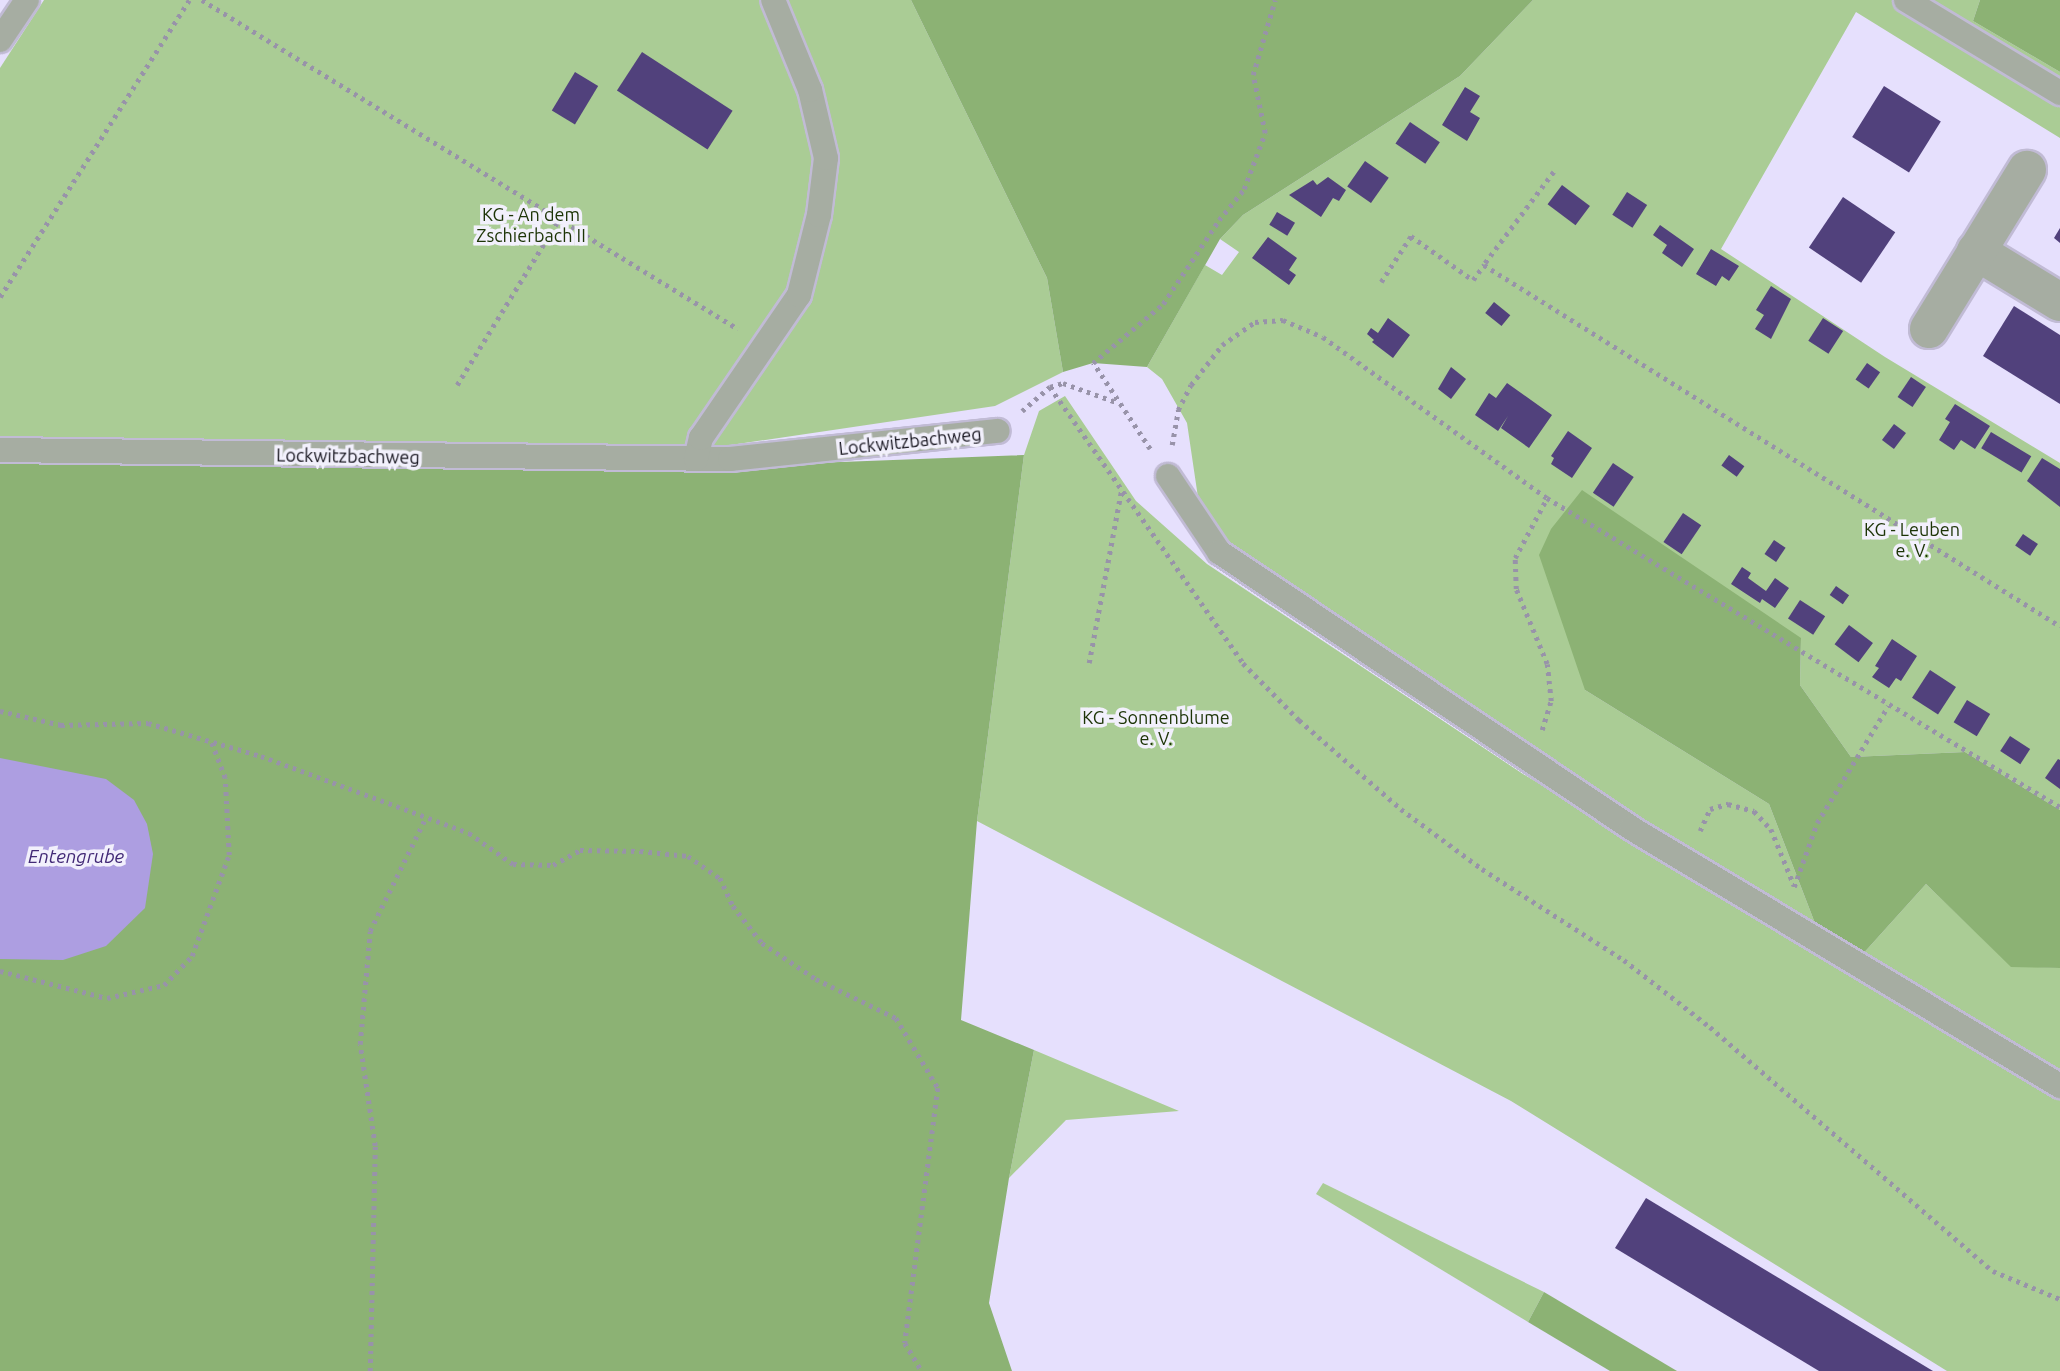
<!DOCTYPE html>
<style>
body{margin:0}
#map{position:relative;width:2060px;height:1371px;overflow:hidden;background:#e6e0fd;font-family:Ubuntu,sans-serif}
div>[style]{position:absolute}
.green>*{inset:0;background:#aacc95}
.forest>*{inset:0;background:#8cb274}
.water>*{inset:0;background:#ad9ee1}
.building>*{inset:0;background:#51417c;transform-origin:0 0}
.path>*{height:4.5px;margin-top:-2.25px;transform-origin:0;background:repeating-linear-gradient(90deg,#9893a9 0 3.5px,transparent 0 8.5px)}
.roads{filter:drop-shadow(2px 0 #c1bbd5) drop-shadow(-2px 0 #c1bbd5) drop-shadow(0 2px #c1bbd5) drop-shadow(0 -2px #c1bbd5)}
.service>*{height:24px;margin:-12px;padding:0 12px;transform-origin:12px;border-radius:12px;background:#a6ada2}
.minor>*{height:38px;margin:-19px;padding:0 19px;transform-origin:19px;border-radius:19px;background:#a6ada2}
span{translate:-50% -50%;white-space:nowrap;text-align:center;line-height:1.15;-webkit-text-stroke:7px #f2f0fc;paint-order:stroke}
.park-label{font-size:18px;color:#1c3406}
.street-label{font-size:18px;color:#17151f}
.water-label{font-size:19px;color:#422976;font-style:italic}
</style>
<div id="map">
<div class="green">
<div style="clip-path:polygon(44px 0,911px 0,1047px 278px,1063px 372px,995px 406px,724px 446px,674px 449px,0 439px,0 68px)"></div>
<div style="clip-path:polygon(1533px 0,1980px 0,1973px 21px,2060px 72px,2060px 138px,1856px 12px,1721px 249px,1885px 357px,2060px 463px,2060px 810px,1965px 752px,1851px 757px,1800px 685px,1801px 638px,1585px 690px,1769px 804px,1818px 931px,1683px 851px,1569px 771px,1225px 551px,1200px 511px,1187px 423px,1162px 379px,1147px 367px,1205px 265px,1222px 275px,1239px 252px,1220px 239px,1243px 215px,1460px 76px)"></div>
<div style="clip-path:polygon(1065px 396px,1136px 501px,1207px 564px,1523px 774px,2060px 1100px,2060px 1371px,1947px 1371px,1511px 1101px,977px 821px,1024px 455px,1039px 411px)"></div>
<div style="clip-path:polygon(1926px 884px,2011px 966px,2060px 968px,2060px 1070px,1861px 956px)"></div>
<div style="clip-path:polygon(1034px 1050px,1179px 1111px,1066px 1120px,1009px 1178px)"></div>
<div style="clip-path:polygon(1323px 1183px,1544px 1292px,1528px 1322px,1316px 1194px)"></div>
</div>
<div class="forest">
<div style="clip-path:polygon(911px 0,1533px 0,1460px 76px,1243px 215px,1220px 239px,1147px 367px,1093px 363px,1063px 372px,1047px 278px)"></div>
<div style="clip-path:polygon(1980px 0,2060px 0,2060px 72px,1973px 21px)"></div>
<div style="clip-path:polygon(1024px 455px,977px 821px,961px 1020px,1034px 1050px,1009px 1178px,989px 1303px,1012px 1371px,0 1371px,0 457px,685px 468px)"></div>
<div style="clip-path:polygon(1582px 490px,1801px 638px,1800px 685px,1851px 757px,1965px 752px,2060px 810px,2060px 968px,2011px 967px,1926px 884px,1861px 956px,1818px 931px,1769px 804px,1585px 690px,1539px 555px,1551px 529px)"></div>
<div style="clip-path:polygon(1544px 1292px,1677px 1371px,1610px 1371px,1528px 1322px)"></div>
</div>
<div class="water">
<div style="clip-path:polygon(0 758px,106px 779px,134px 800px,147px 824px,153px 854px,145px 908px,106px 946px,63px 960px,0 959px)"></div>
</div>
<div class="building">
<div style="left:642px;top:52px;width:108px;height:46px;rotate:33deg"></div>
<div style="left:575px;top:72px;width:27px;height:45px;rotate:31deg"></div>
<div style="left:1884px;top:86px;width:67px;height:60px;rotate:32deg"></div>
<div style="clip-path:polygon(1465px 87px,1480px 96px,1470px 112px,1480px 118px,1467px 141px,1442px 125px)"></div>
<div style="left:1410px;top:122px;width:36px;height:26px;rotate:34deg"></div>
<div style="left:1365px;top:161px;width:29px;height:31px;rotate:35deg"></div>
<div style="clip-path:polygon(1328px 177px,1346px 190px,1339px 201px,1333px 198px,1321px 217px,1289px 195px,1313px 180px,1317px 185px)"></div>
<div style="left:1562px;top:185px;width:35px;height:24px;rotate:37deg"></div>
<div style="left:1627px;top:192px;width:24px;height:27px;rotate:33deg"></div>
<div style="left:1843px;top:197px;width:63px;height:61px;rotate:34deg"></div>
<div style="left:1277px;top:212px;width:21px;height:15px;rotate:31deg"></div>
<div style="clip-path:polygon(1660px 225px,1694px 249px,1682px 267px,1662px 253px,1667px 245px,1653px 235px)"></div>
<div style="clip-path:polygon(2060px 228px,2060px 243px,2054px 238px)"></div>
<div style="clip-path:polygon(1268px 237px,1297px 258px,1289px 270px,1296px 275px,1289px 285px,1252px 258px)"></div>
<div style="clip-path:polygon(1711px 249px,1739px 266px,1729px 281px,1722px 276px,1716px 286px,1696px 274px)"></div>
<div style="clip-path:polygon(1771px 286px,1791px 299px,1771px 339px,1755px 329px,1764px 315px,1756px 310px)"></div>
<div style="left:1494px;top:302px;width:21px;height:14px;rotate:39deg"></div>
<div style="clip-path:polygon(2014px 306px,2060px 335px,2060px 404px,1983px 356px)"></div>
<div style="clip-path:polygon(1388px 318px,1410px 335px,1393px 358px,1372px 342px,1374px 340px,1367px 334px,1371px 328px,1378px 333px)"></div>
<div style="left:1823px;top:318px;width:24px;height:27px;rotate:33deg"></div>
<div style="left:1867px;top:363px;width:16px;height:20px;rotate:35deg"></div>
<div style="clip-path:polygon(1451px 367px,1466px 379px,1451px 399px,1438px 389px)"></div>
<div style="left:1911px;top:377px;width:18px;height:24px;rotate:34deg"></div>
<div style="clip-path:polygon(1507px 383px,1552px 415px,1529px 448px,1501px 428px,1508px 416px,1498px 431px,1475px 415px,1489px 393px,1496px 398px)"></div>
<div style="clip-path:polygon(1955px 404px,1990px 426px,1975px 449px,1961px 440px,1954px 450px,1939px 440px,1950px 422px,1945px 419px)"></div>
<div style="left:1894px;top:424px;width:15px;height:20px;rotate:37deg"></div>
<div style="clip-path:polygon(1568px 431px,1592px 448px,1572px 478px,1551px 464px,1554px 458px,1551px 456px)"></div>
<div style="left:1991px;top:432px;width:47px;height:19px;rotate:31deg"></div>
<div style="left:1729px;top:455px;width:19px;height:13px;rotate:36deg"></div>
<div style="clip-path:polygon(2042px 458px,2060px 469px,2060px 507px,2027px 481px)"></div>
<div style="left:1613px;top:463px;width:25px;height:36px;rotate:34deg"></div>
<div style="left:1683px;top:513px;width:22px;height:35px;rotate:34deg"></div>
<div style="left:2023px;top:534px;width:18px;height:14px;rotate:34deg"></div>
<div style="left:1774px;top:540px;width:14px;height:17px;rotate:34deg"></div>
<div style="clip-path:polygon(1742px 567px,1751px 573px,1748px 578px,1766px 591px,1775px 578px,1789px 588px,1775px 608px,1762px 599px,1760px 603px,1731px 584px)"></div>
<div style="left:1836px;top:586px;width:16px;height:11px;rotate:35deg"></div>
<div style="left:1800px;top:600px;width:30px;height:22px;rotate:33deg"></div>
<div style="left:1849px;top:625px;width:30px;height:24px;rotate:37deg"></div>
<div style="clip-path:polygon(1892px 639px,1917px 656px,1901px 681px,1896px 678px,1889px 688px,1872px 677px,1879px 668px,1875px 666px)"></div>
<div style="left:1930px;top:670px;width:31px;height:33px;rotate:33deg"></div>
<div style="left:1967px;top:700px;width:27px;height:26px;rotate:31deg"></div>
<div style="left:2010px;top:736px;width:24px;height:18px;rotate:33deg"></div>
<div style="clip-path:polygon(2058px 759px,2060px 760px,2060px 789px,2045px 778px)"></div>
<div style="clip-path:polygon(1646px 1198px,1933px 1371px,1819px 1371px,1615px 1248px)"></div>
</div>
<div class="path">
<div style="left:202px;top:0;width:629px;rotate:31.54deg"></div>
<div style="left:1554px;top:172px;width:116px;rotate:127deg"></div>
<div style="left:1484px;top:265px;width:680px;rotate:32.08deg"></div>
<div style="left:1381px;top:282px;width:55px;rotate:-56.9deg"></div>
<div style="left:1411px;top:236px;width:76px;rotate:35.4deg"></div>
<div style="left:1473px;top:280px;width:19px;rotate:-54deg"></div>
<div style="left:0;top:297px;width:352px;rotate:-57.5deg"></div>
<div style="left:457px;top:385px;width:193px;rotate:-58.4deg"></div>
<div style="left:1050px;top:387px;width:337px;rotate:55deg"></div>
<div style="left:1243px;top:663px;width:80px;rotate:45.5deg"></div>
<div style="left:1299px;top:720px;width:135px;rotate:41.1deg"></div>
<div style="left:1401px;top:809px;width:101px;rotate:36.5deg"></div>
<div style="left:1482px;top:869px;width:169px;rotate:32.7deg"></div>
<div style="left:1624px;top:960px;width:109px;rotate:37.9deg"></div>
<div style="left:1710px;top:1027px;width:374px;rotate:40.8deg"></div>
<div style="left:1993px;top:1271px;width:73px;rotate:22.7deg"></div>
<div style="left:1022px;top:411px;width:37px;rotate:-41deg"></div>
<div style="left:1050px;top:387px;width:14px;rotate:-17deg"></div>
<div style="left:1063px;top:383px;width:59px;rotate:19.7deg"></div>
<div style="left:1172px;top:445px;width:36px;rotate:-80deg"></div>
<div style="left:1178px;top:410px;width:28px;rotate:-63deg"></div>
<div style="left:1191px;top:385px;width:51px;rotate:-52.2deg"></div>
<div style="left:1222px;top:345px;width:40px;rotate:-34.9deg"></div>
<div style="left:1255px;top:322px;width:28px;rotate:-4deg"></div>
<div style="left:1283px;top:320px;width:43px;rotate:23deg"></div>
<div style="left:1323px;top:337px;width:276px;rotate:35.7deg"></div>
<div style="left:1547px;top:498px;width:599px;rotate:31.06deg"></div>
<div style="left:1150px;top:449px;width:103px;rotate:-123.5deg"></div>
<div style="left:1093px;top:363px;width:92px;rotate:-40.1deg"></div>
<div style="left:1163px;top:304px;width:101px;rotate:-56.3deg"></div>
<div style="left:1219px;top:220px;width:40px;rotate:-51deg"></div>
<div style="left:1244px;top:189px;width:60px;rotate:-69.4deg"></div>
<div style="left:1265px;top:133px;width:59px;rotate:-101.7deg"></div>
<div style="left:1253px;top:75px;width:78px;rotate:-73.7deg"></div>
<div style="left:1089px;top:663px;width:174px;rotate:-79.4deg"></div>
<div style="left:0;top:711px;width:63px;rotate:12.9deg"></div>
<div style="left:61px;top:725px;width:87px;rotate:-1.3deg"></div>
<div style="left:148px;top:723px;width:118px;rotate:16.3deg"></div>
<div style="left:261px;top:756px;width:222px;rotate:20.3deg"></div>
<div style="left:469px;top:833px;width:54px;rotate:35.2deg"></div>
<div style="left:513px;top:864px;width:40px;rotate:1.4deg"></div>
<div style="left:553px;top:865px;width:31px;rotate:-29deg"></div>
<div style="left:580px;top:850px;width:60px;rotate:1deg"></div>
<div style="left:640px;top:851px;width:48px;rotate:5.9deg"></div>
<div style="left:688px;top:856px;width:39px;rotate:35deg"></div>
<div style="left:720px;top:878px;width:31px;rotate:65deg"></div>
<div style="left:733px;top:906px;width:47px;rotate:51.9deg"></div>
<div style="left:762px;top:943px;width:65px;rotate:33.7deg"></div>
<div style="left:816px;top:979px;width:89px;rotate:26deg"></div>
<div style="left:896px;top:1018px;width:82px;rotate:59deg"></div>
<div style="left:938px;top:1088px;width:257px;rotate:97.4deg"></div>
<div style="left:905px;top:1343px;width:33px;rotate:59deg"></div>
<div style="left:1542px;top:730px;width:30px;rotate:-73deg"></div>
<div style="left:1551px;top:701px;width:37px;rotate:-96deg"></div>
<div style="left:1547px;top:664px;width:81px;rotate:-112.5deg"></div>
<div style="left:1516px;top:589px;width:31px;rotate:-92deg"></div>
<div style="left:1515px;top:558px;width:68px;rotate:-61.9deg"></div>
<div style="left:1700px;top:831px;width:24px;rotate:-66deg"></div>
<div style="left:1710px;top:809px;width:19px;rotate:-16deg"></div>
<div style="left:1728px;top:804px;width:27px;rotate:15deg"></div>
<div style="left:1754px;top:811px;width:25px;rotate:47deg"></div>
<div style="left:1771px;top:829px;width:61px;rotate:67.7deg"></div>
<div style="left:1794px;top:887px;width:68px;rotate:-70.2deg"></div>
<div style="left:1817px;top:823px;width:137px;rotate:-58.7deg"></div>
<div style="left:0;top:971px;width:110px;rotate:14.2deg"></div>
<div style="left:107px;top:998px;width:58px;rotate:-12.8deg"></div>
<div style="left:164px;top:985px;width:40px;rotate:-46deg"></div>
<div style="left:192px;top:956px;width:108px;rotate:-69.9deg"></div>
<div style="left:229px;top:855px;width:77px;rotate:-93deg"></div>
<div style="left:225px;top:778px;width:39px;rotate:-111deg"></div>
<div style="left:370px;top:1371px;width:225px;rotate:-88.7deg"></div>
<div style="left:375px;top:1146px;width:103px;rotate:-98.4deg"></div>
<div style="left:360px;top:1044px;width:113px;rotate:-84.9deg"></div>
<div style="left:370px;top:931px;width:127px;rotate:-63.8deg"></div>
</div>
<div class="roads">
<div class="service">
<div style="left:1906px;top:0;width:180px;rotate:31.1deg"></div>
<div style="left:0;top:40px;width:48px;rotate:-56deg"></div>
<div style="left:0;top:450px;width:730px;rotate:0.71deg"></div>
<div style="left:730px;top:459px;width:269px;rotate:-6deg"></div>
<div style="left:696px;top:459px;width:22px;rotate:-77deg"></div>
<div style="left:701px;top:438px;width:173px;rotate:-55.6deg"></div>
<div style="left:799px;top:295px;width:82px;rotate:-76deg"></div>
<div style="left:819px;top:215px;width:57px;rotate:-83deg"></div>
<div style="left:826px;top:158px;width:70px;rotate:-103.2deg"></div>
<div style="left:810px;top:90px;width:97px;rotate:-112.3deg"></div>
<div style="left:1168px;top:476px;width:92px;rotate:56.1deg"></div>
<div style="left:1219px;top:552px;width:496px;rotate:33.8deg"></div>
<div style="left:1631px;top:828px;width:501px;rotate:31.02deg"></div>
</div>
<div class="minor">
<div style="left:1976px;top:251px;width:98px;rotate:31.3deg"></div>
<div style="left:1929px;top:329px;width:187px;rotate:-58.4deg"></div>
</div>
</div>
<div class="park-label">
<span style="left:531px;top:225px">KG - An dem<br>Zschierbach II</span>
<span style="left:1912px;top:540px">KG - Leuben<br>e. V.</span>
<span style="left:1156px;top:728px">KG - Sonnenblume<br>e. V.</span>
</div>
<div class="street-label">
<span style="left:910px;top:441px;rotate:-6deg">Lockwitzbachweg</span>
<span style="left:348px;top:456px;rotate:1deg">Lockwitzbachweg</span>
</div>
<div class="water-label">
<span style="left:76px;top:857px">Entengrube</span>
</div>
</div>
